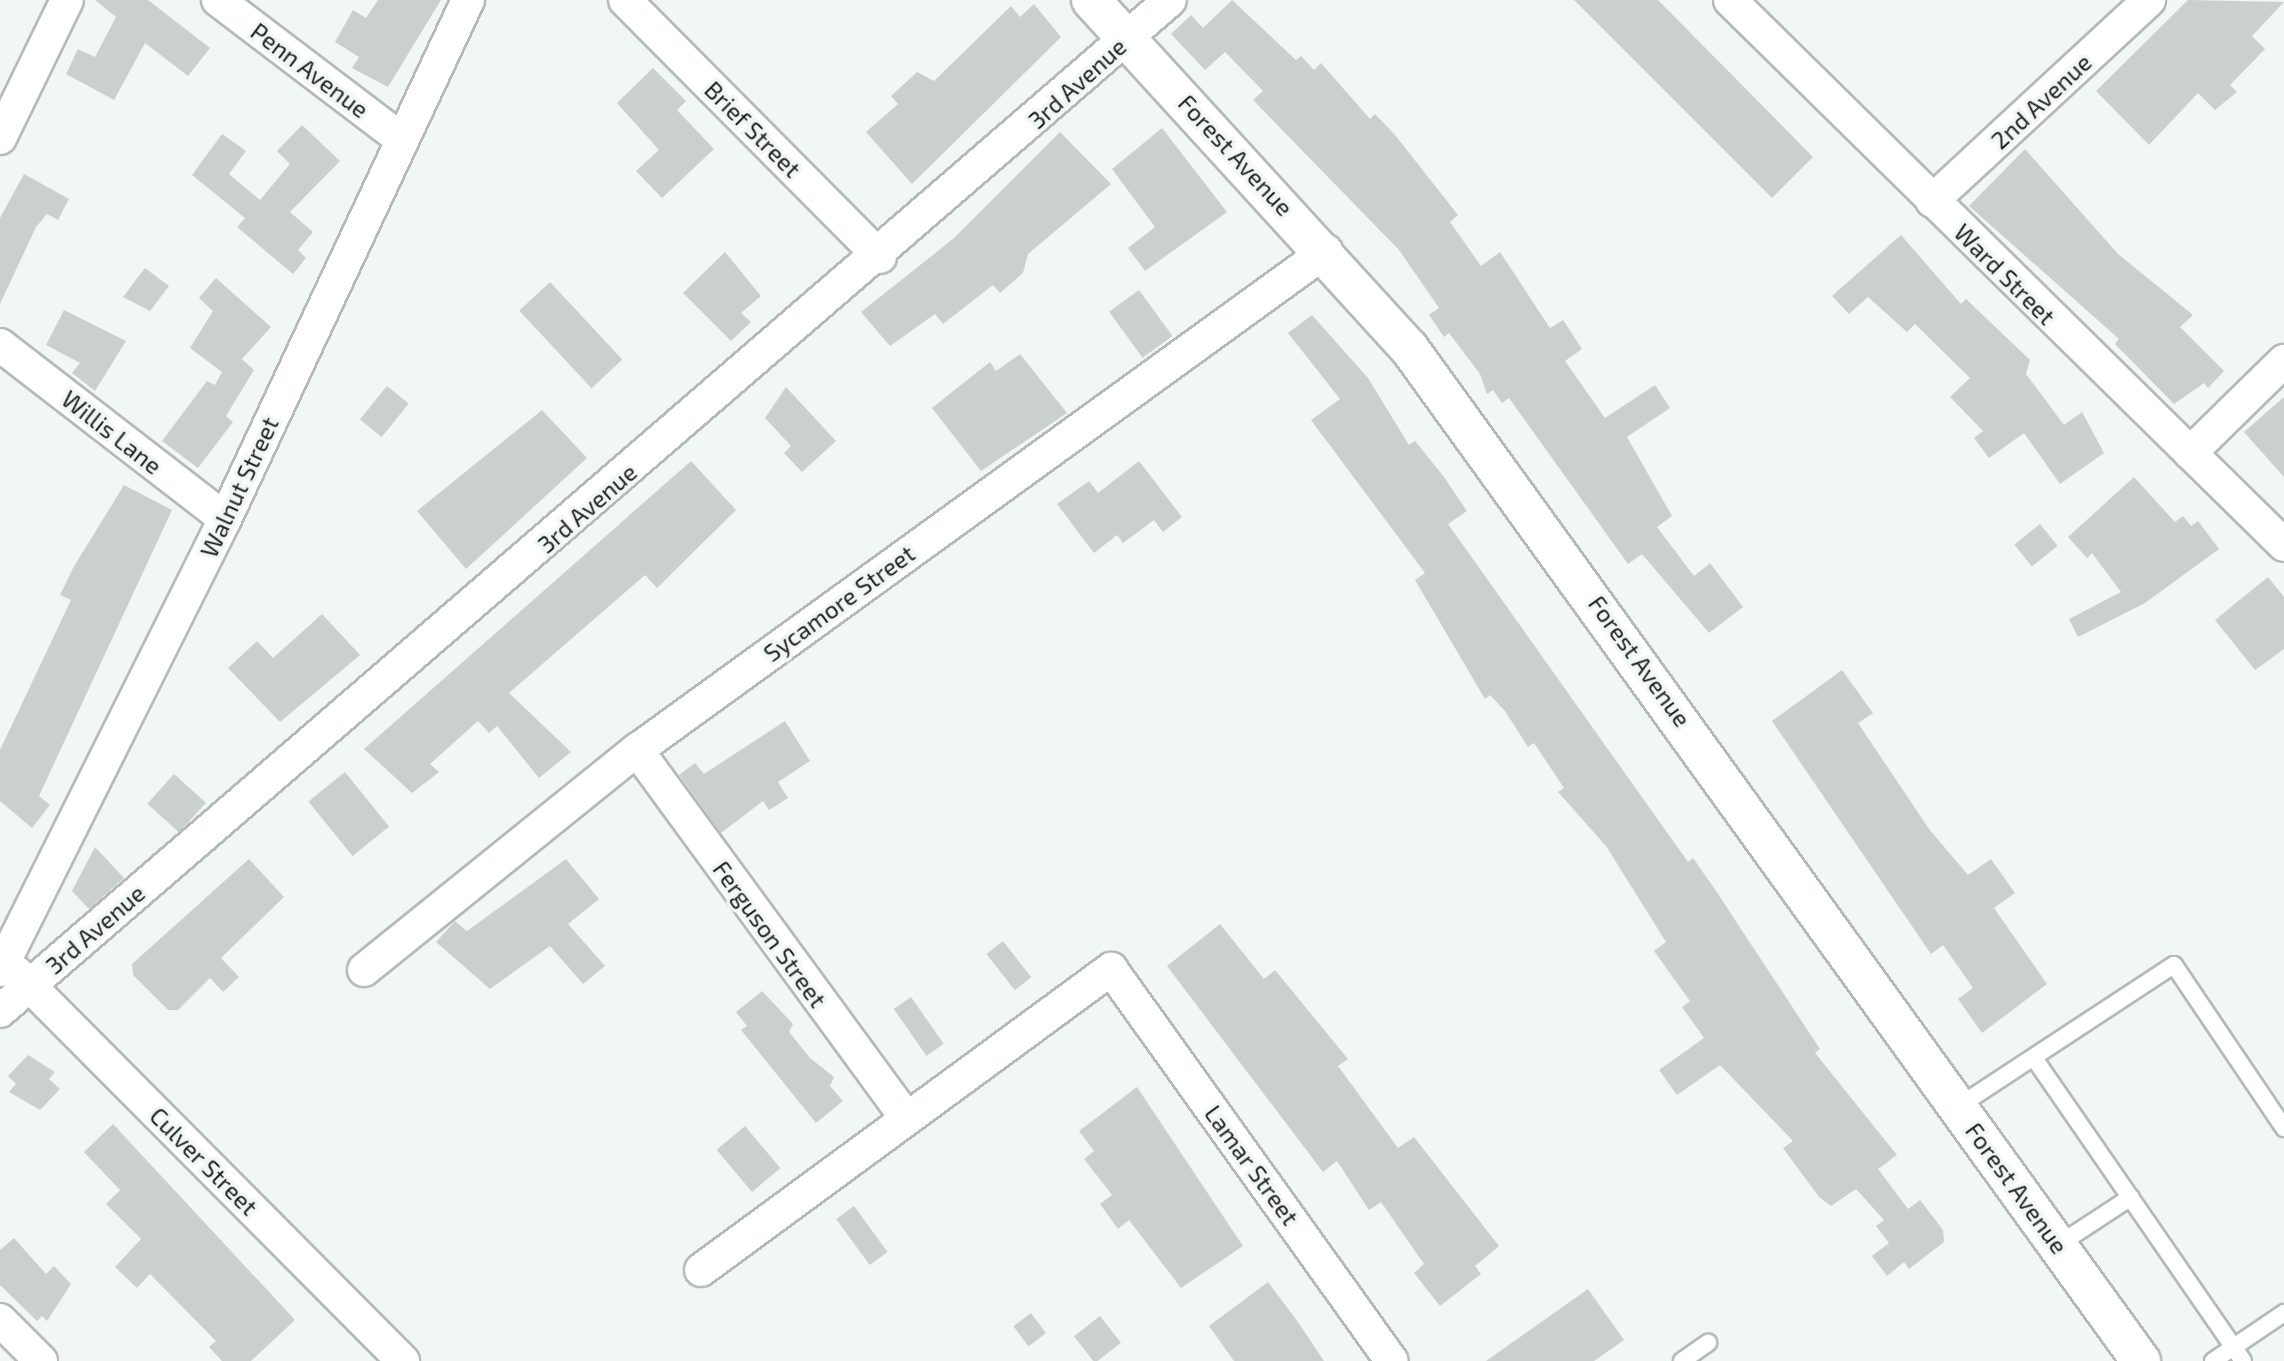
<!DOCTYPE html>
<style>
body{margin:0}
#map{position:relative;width:2284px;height:1361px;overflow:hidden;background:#f1f7f4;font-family:"Exo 2",sans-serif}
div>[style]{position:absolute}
.building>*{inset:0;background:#cad0cd;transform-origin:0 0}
.roads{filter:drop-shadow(2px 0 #b5bab8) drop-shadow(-2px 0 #b5bab8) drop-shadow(0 2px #b5bab8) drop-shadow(0 -2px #b5bab8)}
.service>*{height:16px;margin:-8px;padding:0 8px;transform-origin:8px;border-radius:8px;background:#fff}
.minor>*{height:32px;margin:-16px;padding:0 16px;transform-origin:16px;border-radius:16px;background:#fff}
.tertiary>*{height:38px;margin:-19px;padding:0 19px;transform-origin:19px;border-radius:19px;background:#fff}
span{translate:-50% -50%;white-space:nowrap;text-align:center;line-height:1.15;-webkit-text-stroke:7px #f1f7f4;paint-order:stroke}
.street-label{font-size:24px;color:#1e201f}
</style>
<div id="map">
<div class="building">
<div style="clip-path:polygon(95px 0,148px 0,210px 48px,188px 76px,145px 43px,114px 100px,66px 74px,78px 49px,95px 57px,116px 17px)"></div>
<div style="clip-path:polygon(378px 0,441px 0,388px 87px,352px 68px,359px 57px,335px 42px,353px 10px,366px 18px)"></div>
<div style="clip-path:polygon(1232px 0,1296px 60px,1301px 56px,1314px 70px,1321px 63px,1370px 119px,1375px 114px,1395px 135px,1458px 215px,1450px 222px,1481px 266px,1500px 252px,1550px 328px,1563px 320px,1582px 349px,1565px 361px,1605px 418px,1655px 385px,1670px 408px,1627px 437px,1672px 516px,1657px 527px,1694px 576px,1710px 563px,1743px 607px,1709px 633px,1642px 554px,1628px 564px,1509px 398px,1502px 403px,1493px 390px,1487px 394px,1480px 374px,1449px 333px,1444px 337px,1429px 315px,1439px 308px,1399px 250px,1253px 100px,1263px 91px,1225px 52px,1205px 70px,1171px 34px,1191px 15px,1203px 28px)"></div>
<div style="clip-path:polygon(1574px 0,1658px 0,1813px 157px,1772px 198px)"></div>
<div style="clip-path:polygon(2188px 0,2284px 2px,2252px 36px,2265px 49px,2230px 85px,2237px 92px,2215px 110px,2198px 93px,2149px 145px,2096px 91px)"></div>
<div style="clip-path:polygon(1034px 4px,1061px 37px,912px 184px,866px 132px,898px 104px,891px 96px,917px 72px,934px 81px,1011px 6px,1020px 17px)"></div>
<div style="clip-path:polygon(653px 68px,686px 101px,677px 110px,714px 149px,662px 198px,636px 171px,659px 150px,617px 103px)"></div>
<div style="clip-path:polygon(302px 125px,340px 161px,290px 212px,313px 232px,298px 250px,306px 258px,293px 274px,237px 227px,245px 218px,192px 175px,222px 134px,246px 151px,229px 174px,260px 200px,290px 164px,277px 151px)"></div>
<div style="clip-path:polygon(1162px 128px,1227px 212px,1145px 271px,1128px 248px,1155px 227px,1112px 169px)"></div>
<div style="clip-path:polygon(1060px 132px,1111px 184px,1028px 254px,1023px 273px,1000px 293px,993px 285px,943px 324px,935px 314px,890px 346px,861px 312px,953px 239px)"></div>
<div style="clip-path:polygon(2025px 149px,2118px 254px,2193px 315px,2180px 327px,2224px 371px,2208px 388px,2204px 383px,2174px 404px,2115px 344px,2119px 339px,1969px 206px)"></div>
<div style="clip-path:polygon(24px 174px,69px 199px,58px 220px,47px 214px,36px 227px,0 304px,0 218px)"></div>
<div style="clip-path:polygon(1901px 235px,1961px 304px,1966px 299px,2030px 360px,2026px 374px,2064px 425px,2082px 412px,2104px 453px,2060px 484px,2024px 433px,1989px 458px,1974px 438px,1983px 431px,1950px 397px,1970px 378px,1915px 324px,1907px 332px,1868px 297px,1849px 314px,1832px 296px)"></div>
<div style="clip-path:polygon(725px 252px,761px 296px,741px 313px,751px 322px,731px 341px,683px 293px)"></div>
<div style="clip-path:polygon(145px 268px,169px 286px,150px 311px,123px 297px)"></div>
<div style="clip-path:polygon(216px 278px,271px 327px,242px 359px,254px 370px,226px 416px,233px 422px,198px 468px,162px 441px,207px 381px,215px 385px,222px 372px,190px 348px,213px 311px,199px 298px)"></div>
<div style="left:550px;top:282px;width:106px;height:42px;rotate:47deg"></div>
<div style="left:1139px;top:290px;width:57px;height:37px;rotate:54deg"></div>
<div style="clip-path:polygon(64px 310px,126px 341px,95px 391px,72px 373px,80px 363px,46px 345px)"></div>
<div style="clip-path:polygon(1312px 315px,1368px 378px,1409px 445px,1415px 441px,1444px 477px,1467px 511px,1448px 524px,1688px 862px,1693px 858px,1714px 888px,1820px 1049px,1815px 1053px,1897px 1155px,1878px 1169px,1908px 1209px,1920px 1200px,1943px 1230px,1944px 1242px,1909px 1269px,1904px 1262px,1887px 1276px,1872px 1256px,1889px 1243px,1876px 1226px,1884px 1220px,1856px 1189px,1831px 1206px,1819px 1197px,1783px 1148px,1793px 1141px,1720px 1065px,1677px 1095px,1659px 1070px,1704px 1038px,1682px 1007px,1690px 1001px,1654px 951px,1666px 942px,1606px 846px,1558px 792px,1564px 788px,1534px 743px,1528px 747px,1505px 711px,1490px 695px,1485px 699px,1415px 580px,1425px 573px,1311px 420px,1340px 399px,1288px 333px)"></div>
<div style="clip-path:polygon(1020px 354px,1067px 413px,981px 471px,932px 408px,990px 362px,996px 371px)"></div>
<div style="left:387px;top:386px;width:28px;height:43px;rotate:39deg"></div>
<div style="clip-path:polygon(786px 387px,836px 441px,802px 472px,784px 453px,791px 446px,765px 418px)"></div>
<div style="clip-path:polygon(2284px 397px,2284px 477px,2244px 432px)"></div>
<div style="clip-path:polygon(542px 410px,587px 458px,466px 569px,417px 511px)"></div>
<div style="clip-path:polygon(691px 461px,736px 510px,657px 588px,645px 575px,509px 693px,571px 752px,539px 778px,497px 726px,489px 733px,478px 721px,430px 764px,439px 772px,412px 793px,364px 749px)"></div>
<div style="clip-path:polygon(1139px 461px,1182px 517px,1163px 532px,1154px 520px,1123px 543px,1117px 535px,1094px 553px,1057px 504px,1089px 481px,1098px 493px)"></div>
<div style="clip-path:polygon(2134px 477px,2175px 522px,2183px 516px,2191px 526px,2198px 521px,2219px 549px,2145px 603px,2078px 637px,2069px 619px,2121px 592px,2092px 553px,2087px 558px,2068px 537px)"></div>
<div style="clip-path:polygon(124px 485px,172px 510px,39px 796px,50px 805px,32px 828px,0 801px,0 750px,71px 600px,60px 595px,73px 568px)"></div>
<div style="left:2040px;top:524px;width:28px;height:33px;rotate:51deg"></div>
<div style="clip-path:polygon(2268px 577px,2284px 597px,2284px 649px,2255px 670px,2215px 620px)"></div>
<div style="clip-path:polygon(322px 614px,360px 655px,280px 722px,228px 668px,257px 641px,273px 658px)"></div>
<div style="clip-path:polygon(1842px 670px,1873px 713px,1858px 723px,1929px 829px,1968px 875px,1991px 859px,2015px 893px,1994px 908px,2047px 984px,1982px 1033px,1958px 999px,1973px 988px,1943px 945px,1931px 954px,1772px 721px)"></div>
<div style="clip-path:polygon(785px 721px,810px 761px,778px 782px,788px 798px,769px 810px,763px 801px,721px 833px,679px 775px,695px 763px,704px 774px)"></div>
<div style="left:345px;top:772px;width:70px;height:47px;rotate:51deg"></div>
<div style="left:174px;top:774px;width:43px;height:40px;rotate:42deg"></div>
<div style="clip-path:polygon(95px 847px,124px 878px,89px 909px,72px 891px)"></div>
<div style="clip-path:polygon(249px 859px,284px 897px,221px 958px,239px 977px,223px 992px,210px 978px,178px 1010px,168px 1010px,133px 975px,132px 964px)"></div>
<div style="clip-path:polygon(566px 859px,599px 899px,568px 924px,605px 966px,583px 984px,550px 946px,490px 989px,436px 942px,455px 921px,467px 931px)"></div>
<div style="clip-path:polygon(1220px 924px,1264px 979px,1275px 970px,1348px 1059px,1338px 1066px,1398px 1148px,1414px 1137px,1499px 1246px,1475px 1266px,1481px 1274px,1440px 1306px,1414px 1273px,1424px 1264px,1381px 1202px,1369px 1210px,1337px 1161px,1323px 1172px,1167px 966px)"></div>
<div style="left:1003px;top:941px;width:46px;height:21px;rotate:52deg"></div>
<div style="clip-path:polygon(762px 991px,793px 1024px,789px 1032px,810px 1058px,834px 1077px,830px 1086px,843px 1101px,816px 1123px,741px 1030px,747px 1026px,736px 1012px)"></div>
<div style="left:911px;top:997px;width:57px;height:21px;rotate:55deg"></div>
<div style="clip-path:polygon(28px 1055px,55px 1072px,49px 1079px,60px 1089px,40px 1110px,9px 1092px,16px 1084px,8px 1076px)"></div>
<div style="clip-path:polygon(1137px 1087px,1243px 1246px,1181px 1288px,1129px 1220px,1118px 1229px,1100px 1204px,1112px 1195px,1084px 1159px,1094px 1151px,1079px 1131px)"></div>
<div style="clip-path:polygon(113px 1124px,295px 1320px,251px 1361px,222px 1361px,209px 1347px,216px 1341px,150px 1274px,137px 1288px,115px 1267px,141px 1239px,106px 1204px,120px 1190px,84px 1152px)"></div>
<div style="left:745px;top:1126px;width:55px;height:37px;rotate:50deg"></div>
<div style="left:854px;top:1206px;width:57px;height:22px;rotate:54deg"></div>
<div style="clip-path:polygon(14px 1238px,46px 1274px,54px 1266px,71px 1284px,47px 1321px,42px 1316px,37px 1321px,0 1285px,0 1250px)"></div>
<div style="clip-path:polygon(1268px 1282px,1298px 1322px,1324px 1361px,1234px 1361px,1209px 1326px)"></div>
<div style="clip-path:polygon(1588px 1289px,1624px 1340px,1594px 1361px,1486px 1361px)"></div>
<div style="left:1031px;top:1313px;width:25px;height:22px;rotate:53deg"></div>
<div style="left:1100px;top:1316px;width:34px;height:33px;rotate:52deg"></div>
</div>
<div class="roads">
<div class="service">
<div style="left:2034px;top:1058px;width:368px;rotate:55.4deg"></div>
<div style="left:1959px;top:1106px;width:257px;rotate:-33.3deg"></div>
<div style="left:2174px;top:965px;width:197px;rotate:56deg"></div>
<div style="left:2058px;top:1245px;width:87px;rotate:-33.3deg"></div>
<div style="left:1682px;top:1361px;width:32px;rotate:-35deg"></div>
<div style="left:2213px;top:1361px;width:86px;rotate:-34.1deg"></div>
</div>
<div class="minor">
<div style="left:218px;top:0;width:230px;rotate:37.2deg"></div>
<div style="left:625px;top:0;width:362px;rotate:45.2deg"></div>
<div style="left:1730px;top:0;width:777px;rotate:44.53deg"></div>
<div style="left:0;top:138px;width:153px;rotate:-64.1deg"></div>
<div style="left:1932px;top:201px;width:296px;rotate:-42.8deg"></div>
<div style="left:0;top:345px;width:284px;rotate:37.7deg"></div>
<div style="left:2190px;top:453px;width:132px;rotate:-44.4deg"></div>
<div style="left:637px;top:750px;width:454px;rotate:53.8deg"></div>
<div style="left:0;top:970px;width:504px;rotate:-63.49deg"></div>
<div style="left:225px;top:519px;width:573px;rotate:-64.91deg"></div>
<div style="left:364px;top:970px;width:351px;rotate:-38.9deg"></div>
<div style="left:637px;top:750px;width:851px;rotate:-35.91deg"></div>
<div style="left:16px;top:972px;width:549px;rotate:45.15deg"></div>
<div style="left:0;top:1011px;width:1546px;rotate:-40.83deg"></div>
<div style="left:701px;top:1270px;width:509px;rotate:-36.28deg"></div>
<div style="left:1111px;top:969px;width:482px;rotate:54.4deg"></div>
<div style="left:0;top:1320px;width:58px;rotate:45deg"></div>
</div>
<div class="tertiary">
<div style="left:1091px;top:0;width:471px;rotate:47.6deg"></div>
<div style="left:1409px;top:348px;width:1250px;rotate:54.15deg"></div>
</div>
</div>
<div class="street-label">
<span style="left:310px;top:70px;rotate:37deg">Penn Avenue</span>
<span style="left:1077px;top:83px;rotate:-42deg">3rd Avenue</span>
<span style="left:2041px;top:101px;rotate:-43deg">2nd Avenue</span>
<span style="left:753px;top:129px;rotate:45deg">Brief Street</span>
<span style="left:1236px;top:155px;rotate:47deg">Forest Avenue</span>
<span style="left:2005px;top:274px;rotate:45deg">Ward Street</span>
<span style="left:112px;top:432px;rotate:38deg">Willis Lane</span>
<span style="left:239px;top:487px;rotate:-65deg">Walnut Street</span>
<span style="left:587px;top:508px;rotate:-41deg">3rd Avenue</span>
<span style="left:839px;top:603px;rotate:-36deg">Sycamore Street</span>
<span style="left:1640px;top:661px;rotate:54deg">Forest Avenue</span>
<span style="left:95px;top:929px;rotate:-41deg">3rd Avenue</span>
<span style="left:770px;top:934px;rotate:54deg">Ferguson Street</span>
<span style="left:204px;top:1161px;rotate:45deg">Culver Street</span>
<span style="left:1252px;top:1165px;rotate:54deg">Lamar Street</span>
<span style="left:2017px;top:1188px;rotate:54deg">Forest Avenue</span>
</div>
</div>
